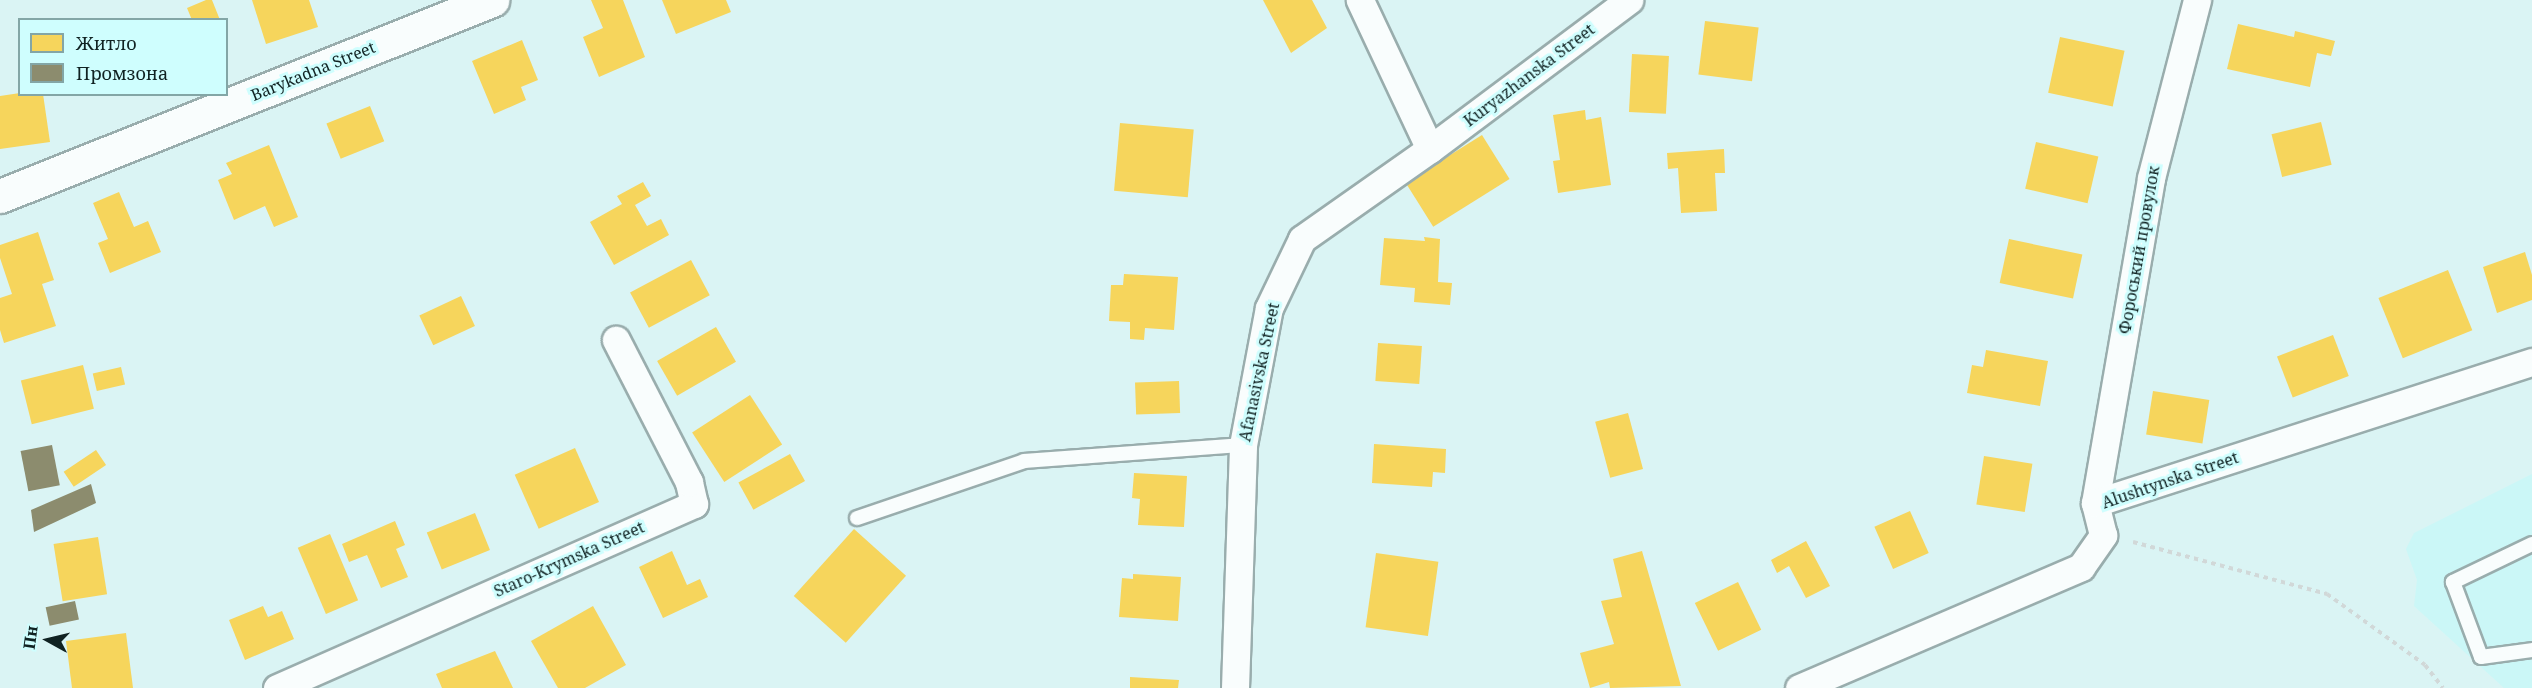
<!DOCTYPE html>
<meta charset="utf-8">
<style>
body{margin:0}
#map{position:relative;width:2532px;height:688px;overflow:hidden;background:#daf4f4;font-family:"Noto Serif",serif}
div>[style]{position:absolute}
.built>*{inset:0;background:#cbf7f7}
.homes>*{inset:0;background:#f6d55c;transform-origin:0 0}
.industry>*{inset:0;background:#8c8c6e;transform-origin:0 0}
.path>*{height:4px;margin-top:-2px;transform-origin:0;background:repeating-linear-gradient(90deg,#d1d8d8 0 4.5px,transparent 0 9px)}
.roads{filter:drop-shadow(2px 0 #99adad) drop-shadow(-2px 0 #99adad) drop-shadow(0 2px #99adad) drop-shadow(0 -2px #99adad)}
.service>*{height:14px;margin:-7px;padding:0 7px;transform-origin:7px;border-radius:7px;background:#f9fdfd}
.minor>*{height:27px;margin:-13.5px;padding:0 13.5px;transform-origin:13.5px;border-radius:13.5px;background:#f9fdfd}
.tertiary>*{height:33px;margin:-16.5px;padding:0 16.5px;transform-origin:16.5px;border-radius:16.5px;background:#f9fdfd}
span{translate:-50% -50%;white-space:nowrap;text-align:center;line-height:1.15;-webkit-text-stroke:6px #cffefe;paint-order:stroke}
.street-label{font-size:16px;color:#102222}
.legend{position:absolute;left:18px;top:18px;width:210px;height:78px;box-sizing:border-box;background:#cffefe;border:2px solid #83a6a6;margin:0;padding:8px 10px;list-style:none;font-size:18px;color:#102222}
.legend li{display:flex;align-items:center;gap:12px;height:30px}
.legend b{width:30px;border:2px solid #83a6a6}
.north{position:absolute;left:18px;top:610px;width:60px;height:60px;-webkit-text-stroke:4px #cffefe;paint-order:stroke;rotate:278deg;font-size:16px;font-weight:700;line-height:24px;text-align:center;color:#102222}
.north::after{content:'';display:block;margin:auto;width:21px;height:27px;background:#102222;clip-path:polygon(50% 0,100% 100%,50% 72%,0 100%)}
</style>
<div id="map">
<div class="built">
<div style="clip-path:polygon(2532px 474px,2532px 688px,2504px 688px,2414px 606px,2417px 580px,2406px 549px,2414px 533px)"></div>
</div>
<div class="homes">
<div style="clip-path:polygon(206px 0,212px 0,220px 20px,192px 20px,187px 8px)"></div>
<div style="clip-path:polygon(252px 0,309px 0,318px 27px,266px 44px)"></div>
<div style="clip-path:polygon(591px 0,623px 0,645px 57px,599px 77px,583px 37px,603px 28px)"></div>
<div style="clip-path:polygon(662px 0,726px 0,731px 12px,676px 34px)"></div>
<div style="clip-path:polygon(1263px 0,1312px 0,1327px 28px,1291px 53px)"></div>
<div style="left:1705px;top:21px;width:54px;height:54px;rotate:7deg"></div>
<div style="clip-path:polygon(2238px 24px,2294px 37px,2295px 31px,2335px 41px,2331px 56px,2317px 53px,2310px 87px,2227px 69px)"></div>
<div style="left:2060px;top:37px;width:66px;height:57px;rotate:12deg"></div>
<div style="clip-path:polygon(522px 40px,538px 80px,521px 87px,526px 100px,494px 114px,472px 61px)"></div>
<div style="left:1632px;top:54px;width:37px;height:58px;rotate:3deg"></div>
<div style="clip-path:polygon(20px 93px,43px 94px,50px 142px,0 149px,0 96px)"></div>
<div style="left:370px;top:106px;width:38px;height:47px;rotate:68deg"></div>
<div style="clip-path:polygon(1585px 110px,1586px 120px,1601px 117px,1611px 185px,1558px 193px,1553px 161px,1560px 160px,1553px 115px)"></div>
<div style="left:2321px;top:122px;width:44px;height:51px;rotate:76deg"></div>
<div style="left:1120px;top:123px;width:74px;height:68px;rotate:5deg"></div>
<div style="left:1482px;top:135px;width:52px;height:90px;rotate:58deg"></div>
<div style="left:2036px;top:142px;width:64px;height:48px;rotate:13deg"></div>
<div style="clip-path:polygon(269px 145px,298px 217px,274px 227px,265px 206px,234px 220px,218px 180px,232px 174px,226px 163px)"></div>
<div style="clip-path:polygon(1724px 149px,1725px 173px,1715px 173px,1717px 211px,1681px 213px,1678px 168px,1668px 169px,1667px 153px)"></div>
<div style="clip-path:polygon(643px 182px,651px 196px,635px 205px,647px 226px,661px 219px,669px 235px,614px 265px,590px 222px,622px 204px,617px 196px)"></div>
<div style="clip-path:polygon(119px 192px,134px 227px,148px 221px,161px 252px,110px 273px,98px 243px,108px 239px,93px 203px)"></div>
<div style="clip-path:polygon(38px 232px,54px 280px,42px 284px,56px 326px,4px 343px,0 330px,0 298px,12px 294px,0 258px,0 245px)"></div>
<div style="clip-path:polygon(1424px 237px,1440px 239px,1438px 282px,1452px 283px,1450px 305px,1414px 302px,1415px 288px,1380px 285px,1384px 238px,1425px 241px)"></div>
<div style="left:2009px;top:239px;width:75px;height:45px;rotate:12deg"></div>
<div style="clip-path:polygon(2525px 252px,2532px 275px,2532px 300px,2497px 313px,2483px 267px)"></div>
<div style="left:691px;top:260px;width:40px;height:69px;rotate:62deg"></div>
<div style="left:2448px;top:270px;width:65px;height:75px;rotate:68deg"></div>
<div style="clip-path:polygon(1124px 274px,1178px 277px,1174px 330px,1145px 328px,1144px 340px,1130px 339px,1130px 322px,1109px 321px,1111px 285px,1123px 285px)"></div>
<div style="left:461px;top:296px;width:33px;height:46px;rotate:65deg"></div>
<div style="left:716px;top:327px;width:40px;height:68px;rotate:60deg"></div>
<div style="left:2333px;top:335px;width:44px;height:60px;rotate:69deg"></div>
<div style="left:1378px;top:343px;width:44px;height:38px;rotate:4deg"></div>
<div style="clip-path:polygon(1986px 350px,2048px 361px,2040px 406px,1967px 393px,1972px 365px,1983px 367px)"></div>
<div style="left:83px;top:365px;width:45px;height:64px;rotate:76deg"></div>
<div style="left:121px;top:367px;width:18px;height:29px;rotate:77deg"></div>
<div style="left:1179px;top:381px;width:32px;height:44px;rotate:88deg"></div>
<div style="left:2153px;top:391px;width:57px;height:44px;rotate:9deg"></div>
<div style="left:750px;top:395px;width:59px;height:69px;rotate:57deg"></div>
<div style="left:1628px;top:413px;width:58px;height:34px;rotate:75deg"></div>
<div style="clip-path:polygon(1374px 444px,1446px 449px,1445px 473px,1433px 472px,1432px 487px,1372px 483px)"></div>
<div style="left:575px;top:448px;width:59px;height:66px;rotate:66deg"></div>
<div style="left:96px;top:450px;width:18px;height:39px;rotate:56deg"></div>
<div style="left:790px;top:454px;width:31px;height:59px;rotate:61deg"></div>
<div style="left:1984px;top:456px;width:49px;height:49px;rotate:9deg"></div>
<div style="clip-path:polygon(1134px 473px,1187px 476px,1184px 527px,1138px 525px,1140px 499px,1132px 498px)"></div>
<div style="left:1910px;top:511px;width:46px;height:39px;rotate:66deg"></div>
<div style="left:475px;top:513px;width:40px;height:52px;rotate:68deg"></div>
<div style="clip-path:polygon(395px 521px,405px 545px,396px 549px,408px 577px,381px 588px,367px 555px,349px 562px,342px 544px)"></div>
<div style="left:854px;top:529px;width:70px;height:90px;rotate:42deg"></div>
<div style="left:330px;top:534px;width:72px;height:35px;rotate:67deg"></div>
<div style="left:98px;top:537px;width:58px;height:45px;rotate:81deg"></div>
<div style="clip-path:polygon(1806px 541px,1830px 586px,1806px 598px,1789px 566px,1777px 573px,1771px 560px)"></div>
<div style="clip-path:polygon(672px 551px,687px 585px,700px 579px,708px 597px,663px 618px,639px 567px)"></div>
<div style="clip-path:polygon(1642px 551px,1681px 686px,1610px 688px,1609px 682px,1590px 688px,1580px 653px,1614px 644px,1601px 601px,1622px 597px,1613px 559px)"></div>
<div style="left:1376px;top:553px;width:63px;height:75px;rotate:8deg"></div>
<div style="clip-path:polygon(1133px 574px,1181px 577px,1178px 621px,1119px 617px,1122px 578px,1133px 579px)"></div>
<div style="left:1738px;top:582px;width:53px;height:48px;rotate:64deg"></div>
<div style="clip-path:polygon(263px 606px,268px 617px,282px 611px,294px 639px,245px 660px,229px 620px)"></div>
<div style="clip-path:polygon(593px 606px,626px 665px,585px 688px,558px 688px,531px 641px)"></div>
<div style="clip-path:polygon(126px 633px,133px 688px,72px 688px,66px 641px)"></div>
<div style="clip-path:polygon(495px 651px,513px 688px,442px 688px,436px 674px)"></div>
<div style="clip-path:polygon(1130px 677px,1179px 680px,1178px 688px,1130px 688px)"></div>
</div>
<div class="industry">
<div style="left:52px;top:445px;width:41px;height:32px;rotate:79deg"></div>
<div style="clip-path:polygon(91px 484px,96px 503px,34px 532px,31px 510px)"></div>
<div style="left:75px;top:601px;width:19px;height:30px;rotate:78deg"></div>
</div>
<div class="path">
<div style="left:2133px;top:542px;width:201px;rotate:15deg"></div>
<div style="left:2327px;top:594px;width:121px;rotate:35.9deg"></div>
<div style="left:2425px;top:665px;width:29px;rotate:52deg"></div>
</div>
<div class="roads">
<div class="service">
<div style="left:857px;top:518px;width:176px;rotate:-18.8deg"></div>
<div style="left:1024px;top:461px;width:220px;rotate:-4.2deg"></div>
<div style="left:2532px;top:544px;width:88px;rotate:154.3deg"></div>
<div style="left:2453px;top:582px;width:80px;rotate:69.5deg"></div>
<div style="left:2481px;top:657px;width:51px;rotate:-7.8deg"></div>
</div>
<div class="minor">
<div style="left:1430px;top:149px;width:249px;rotate:-36.8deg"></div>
<div style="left:2095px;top:503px;width:330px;rotate:-80.2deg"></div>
<div style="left:2151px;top:178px;width:184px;rotate:-75.5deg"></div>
<div style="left:277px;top:688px;width:456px;rotate:-23.8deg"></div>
<div style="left:694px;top:504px;width:23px;rotate:-103deg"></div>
<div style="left:689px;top:482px;width:160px;rotate:-117.2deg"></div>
<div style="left:1235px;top:688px;width:243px;rotate:-88.1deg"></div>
<div style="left:1243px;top:445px;width:139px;rotate:-79.3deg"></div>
<div style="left:1269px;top:308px;width:76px;rotate:-64.4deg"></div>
<div style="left:1302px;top:239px;width:156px;rotate:-35.1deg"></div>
<div style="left:1430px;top:149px;width:165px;rotate:-115.2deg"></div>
<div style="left:1799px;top:688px;width:307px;rotate:-23.2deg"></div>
<div style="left:2081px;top:567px;width:39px;rotate:-55deg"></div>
<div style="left:2103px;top:535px;width:33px;rotate:-104deg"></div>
<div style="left:2095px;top:503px;width:459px;rotate:-17.9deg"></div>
</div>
<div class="tertiary">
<div style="left:0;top:196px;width:530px;rotate:-21.72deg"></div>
</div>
</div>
<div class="street-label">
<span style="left:313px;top:71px;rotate:-22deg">Barykadna Street</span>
<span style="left:1529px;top:75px;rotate:-37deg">Kuryazhanska Street</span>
<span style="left:2139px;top:250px;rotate:-80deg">Фороський провулок</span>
<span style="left:1259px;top:372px;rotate:-78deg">Afanasivska Street</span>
<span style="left:2170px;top:480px;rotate:-19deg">Alushtynska Street</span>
<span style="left:569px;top:559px;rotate:-24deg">Staro-Krymska Street</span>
</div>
<ul class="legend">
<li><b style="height:16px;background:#f6d55c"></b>Житло</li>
<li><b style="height:16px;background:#8c8c6e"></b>Промзона</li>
</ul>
<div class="north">Пн</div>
</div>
